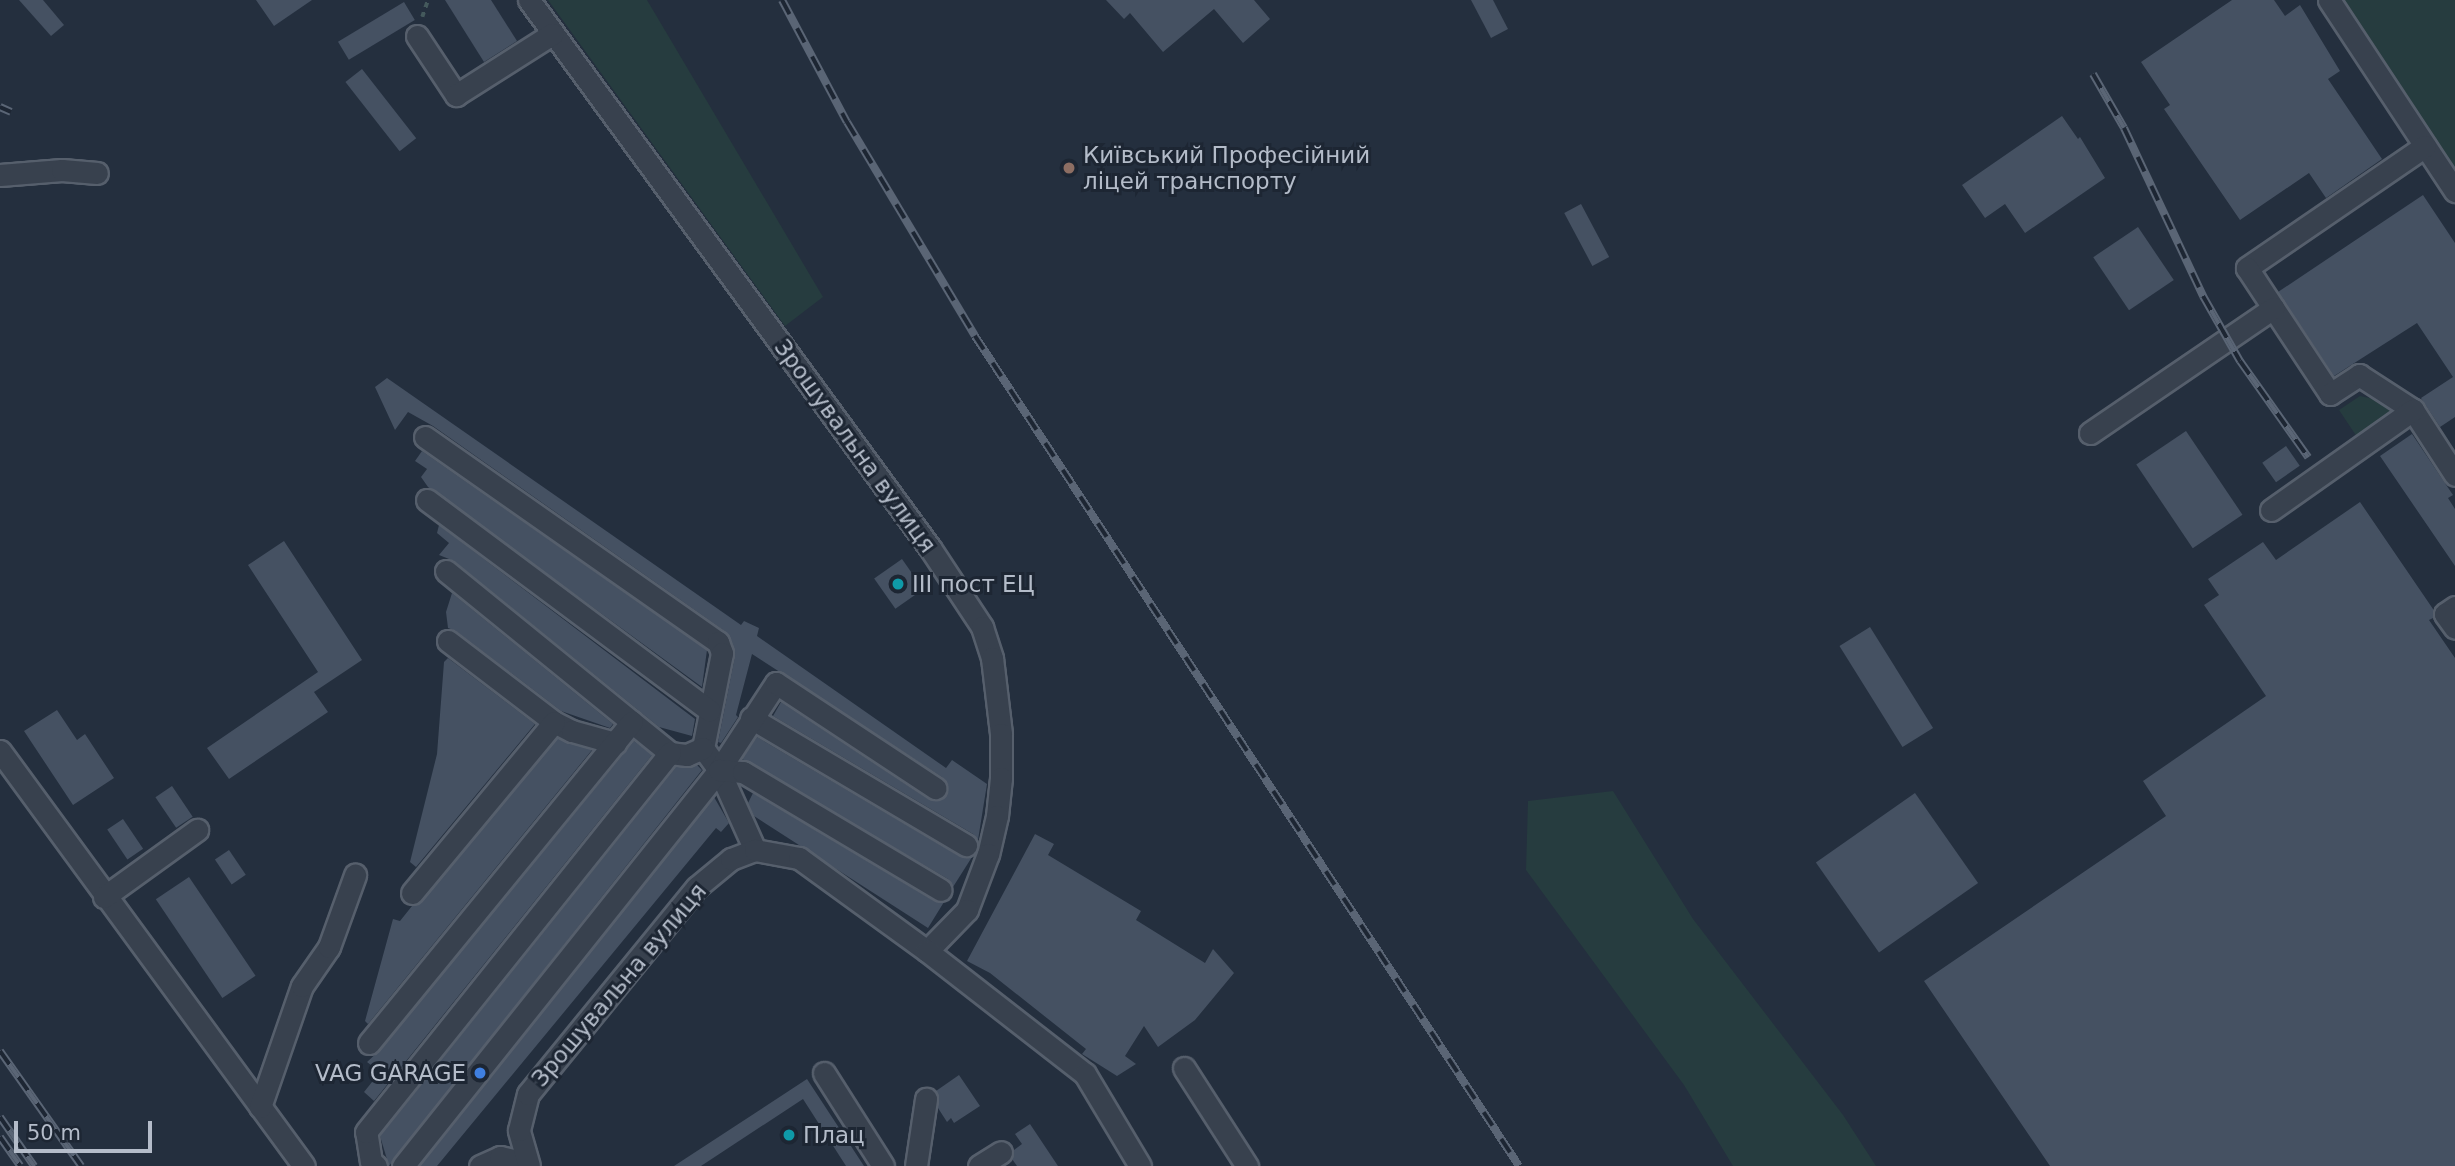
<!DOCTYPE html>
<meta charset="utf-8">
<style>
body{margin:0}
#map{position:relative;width:2455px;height:1166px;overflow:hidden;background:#242f3e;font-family:"DejaVu Sans",sans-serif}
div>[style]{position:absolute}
.green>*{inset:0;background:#263c3f}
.building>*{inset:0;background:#455162;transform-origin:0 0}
.path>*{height:3.5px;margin-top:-1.75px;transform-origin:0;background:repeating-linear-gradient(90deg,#44595c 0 5px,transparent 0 10px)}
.roads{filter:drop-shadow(2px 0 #565f6c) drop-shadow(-2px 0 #565f6c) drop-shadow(0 2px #565f6c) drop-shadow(0 -2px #565f6c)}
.minor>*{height:21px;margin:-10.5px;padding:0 10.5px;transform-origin:10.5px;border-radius:10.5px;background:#38414e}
.rail>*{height:8px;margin-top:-4px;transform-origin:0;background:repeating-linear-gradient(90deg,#1d2633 0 16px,#5a6575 0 32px);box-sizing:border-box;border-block:2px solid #5a6575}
.dots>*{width:19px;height:19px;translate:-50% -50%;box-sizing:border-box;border:4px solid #1d2633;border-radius:50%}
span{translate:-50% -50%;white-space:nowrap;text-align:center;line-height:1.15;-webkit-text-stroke:6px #1d2633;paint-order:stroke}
.poi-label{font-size:23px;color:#b4bcc9}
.left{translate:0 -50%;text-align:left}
.right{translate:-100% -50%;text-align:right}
.street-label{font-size:23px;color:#b4bcc9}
.scale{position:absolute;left:14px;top:1121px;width:138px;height:32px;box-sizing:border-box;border:4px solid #b4bcc9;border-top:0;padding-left:9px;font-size:21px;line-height:24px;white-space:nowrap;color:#b4bcc9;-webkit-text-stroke:5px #1d2633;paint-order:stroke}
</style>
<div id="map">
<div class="green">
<div style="clip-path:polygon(548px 0,647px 0,823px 297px,785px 326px)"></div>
<div style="clip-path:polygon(2340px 0,2455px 0,2455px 172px)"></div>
<div style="clip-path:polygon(2360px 396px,2383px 401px,2392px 414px,2357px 437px,2339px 410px)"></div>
<div style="clip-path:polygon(1613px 791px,1693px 919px,1843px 1115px,1876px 1166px,1733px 1166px,1684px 1085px,1526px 870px,1528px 801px)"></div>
</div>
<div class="building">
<div style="clip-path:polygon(19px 0,43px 0,64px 25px,51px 36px)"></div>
<div style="clip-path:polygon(256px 0,312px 0,274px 26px)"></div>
<div style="clip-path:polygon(445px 0,491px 0,517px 41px,484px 62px)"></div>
<div style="clip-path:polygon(1106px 0,1254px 0,1270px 19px,1243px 43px,1214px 9px,1163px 52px,1130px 13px,1124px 19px)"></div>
<div style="clip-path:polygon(1471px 0,1493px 0,1508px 29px,1491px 38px)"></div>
<div style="clip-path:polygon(2232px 0,2274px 0,2285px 16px,2300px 5px,2340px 71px,2328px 79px,2382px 159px,2326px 198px,2309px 173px,2240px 220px,2164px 109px,2170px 105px,2141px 62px)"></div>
<div style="left:404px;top:2px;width:21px;height:77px;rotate:59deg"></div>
<div style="left:362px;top:69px;width:88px;height:21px;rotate:52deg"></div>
<div style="clip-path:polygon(2062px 116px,2078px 139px,2080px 137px,2105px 178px,2025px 233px,2005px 204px,1985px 218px,1962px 185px)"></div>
<div style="clip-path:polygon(2423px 195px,2455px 243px,2455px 417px,2440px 427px,2421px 398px,2453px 377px,2417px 323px,2334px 376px,2278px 292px)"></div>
<div style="left:1581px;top:204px;width:60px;height:19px;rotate:62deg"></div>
<div style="left:2138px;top:227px;width:64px;height:54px;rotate:56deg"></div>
<div style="clip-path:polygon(387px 378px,741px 625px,744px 621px,759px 628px,757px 636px,946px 768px,952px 760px,987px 784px,978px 840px,973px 834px,773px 716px,781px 702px,928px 799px,940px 800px,946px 795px,947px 783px,942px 777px,752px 654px,736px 715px,738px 717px,721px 743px,718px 742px,735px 656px,726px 632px,433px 426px,408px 412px,395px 430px,375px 387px)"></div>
<div style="left:2186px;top:431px;width:101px;height:60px;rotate:56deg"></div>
<div style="clip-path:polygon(2412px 434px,2453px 495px,2448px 498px,2455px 509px,2455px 566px,2380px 456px)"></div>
<div style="left:2286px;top:446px;width:24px;height:29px;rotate:55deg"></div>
<div style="clip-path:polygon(422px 451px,707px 650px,702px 687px,428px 487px,421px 477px,427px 469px,415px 461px)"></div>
<div style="clip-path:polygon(2360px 502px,2433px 609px,2433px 618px,2429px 620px,2455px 658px,2455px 1166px,2050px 1166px,1924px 981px,2166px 816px,2143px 781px,2266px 696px,2204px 605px,2219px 595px,2208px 579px,2263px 542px,2276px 560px)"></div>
<div style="clip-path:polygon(439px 525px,695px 719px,692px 736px,659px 727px,454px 561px,439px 555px,449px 543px,437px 533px)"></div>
<div style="clip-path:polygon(284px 541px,362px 660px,314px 692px,328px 712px,229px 779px,207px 748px,318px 672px,248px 565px)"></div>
<div style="left:902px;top:559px;width:37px;height:34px;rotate:55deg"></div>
<div style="clip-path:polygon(452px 593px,613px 724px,610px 728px,561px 711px,456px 631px,448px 628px,446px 612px)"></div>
<div style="left:1870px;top:627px;width:119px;height:36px;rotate:58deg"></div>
<div style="clip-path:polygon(448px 658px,535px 724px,416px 867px,410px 862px,437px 754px,444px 662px)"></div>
<div style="clip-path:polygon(57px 710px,77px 740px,85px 734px,114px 778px,73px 805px,24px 731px)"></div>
<div style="clip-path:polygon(757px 737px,959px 856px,972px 857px,953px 887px,948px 879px,742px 759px)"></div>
<div style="clip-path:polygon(557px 738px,592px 750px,368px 1024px,365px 1021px,393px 919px,400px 921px,412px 906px,422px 901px)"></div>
<div style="clip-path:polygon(634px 741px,652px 755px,374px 1101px,364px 1092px,380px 1072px,367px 1062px,379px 1051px)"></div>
<div style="clip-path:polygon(697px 765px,702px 770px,389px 1166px,380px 1136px,676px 767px)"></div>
<div style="left:172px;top:786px;width:37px;height:20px;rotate:56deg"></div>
<div style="clip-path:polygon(753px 793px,934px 901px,944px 902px,928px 928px,754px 816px,748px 803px)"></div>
<div style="left:1915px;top:793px;width:110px;height:121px;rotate:55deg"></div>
<div style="clip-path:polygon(714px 797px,729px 823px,721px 832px,716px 828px,437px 1166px,420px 1166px)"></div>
<div style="left:123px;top:819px;width:36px;height:19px;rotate:56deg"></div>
<div style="clip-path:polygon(1035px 834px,1054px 844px,1048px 855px,1141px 911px,1136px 920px,1205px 963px,1213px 949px,1234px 973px,1195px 1020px,1158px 1047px,1144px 1026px,1125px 1056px,1136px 1064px,1117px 1076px,1082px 1054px,1086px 1049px,990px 973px,967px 961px)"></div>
<div style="left:229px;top:850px;width:30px;height:17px;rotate:56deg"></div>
<div style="left:189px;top:877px;width:119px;height:40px;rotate:56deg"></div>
<div style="clip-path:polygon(959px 1075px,980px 1106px,954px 1123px,951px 1118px,947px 1122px,938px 1108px,936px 1091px)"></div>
<div style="clip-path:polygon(807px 1079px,864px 1166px,846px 1166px,803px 1099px,701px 1166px,674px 1166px)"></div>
<div style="clip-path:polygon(1030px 1124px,1058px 1166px,1017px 1166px,1012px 1159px,1014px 1150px,1022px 1144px,1015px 1134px)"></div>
</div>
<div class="path">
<div style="left:422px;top:17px;width:18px;rotate:-71deg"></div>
</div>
<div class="roads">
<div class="minor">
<div style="left:529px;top:0;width:679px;rotate:53.81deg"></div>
<div style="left:930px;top:548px;width:95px;rotate:56.6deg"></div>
<div style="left:982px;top:627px;width:33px;rotate:72deg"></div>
<div style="left:992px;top:658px;width:77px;rotate:83.2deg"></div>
<div style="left:1001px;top:734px;width:44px;rotate:90deg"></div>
<div style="left:1001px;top:778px;width:38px;rotate:96deg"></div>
<div style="left:997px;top:816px;width:39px;rotate:103deg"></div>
<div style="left:988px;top:854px;width:60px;rotate:110.6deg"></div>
<div style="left:967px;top:910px;width:57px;rotate:134.3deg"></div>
<div style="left:2329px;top:0;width:229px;rotate:56.6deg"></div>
<div style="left:417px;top:36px;width:71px;rotate:56.5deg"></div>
<div style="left:456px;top:95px;width:114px;rotate:-32.4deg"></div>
<div style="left:2425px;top:146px;width:216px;rotate:145.6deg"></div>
<div style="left:2247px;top:268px;width:151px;rotate:56.6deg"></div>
<div style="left:2330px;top:394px;width:35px;rotate:-33deg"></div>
<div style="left:2359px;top:375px;width:64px;rotate:32.9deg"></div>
<div style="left:2413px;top:410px;width:77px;rotate:57.1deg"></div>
<div style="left:0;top:175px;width:62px;rotate:-4.6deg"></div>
<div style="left:62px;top:170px;width:35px;rotate:5deg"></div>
<div style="left:2090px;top:433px;width:222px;rotate:-34.3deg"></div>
<div style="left:425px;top:437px;width:358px;rotate:35deg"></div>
<div style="left:718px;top:642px;width:12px;rotate:70deg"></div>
<div style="left:722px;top:653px;width:97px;rotate:101.3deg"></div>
<div style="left:703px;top:748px;width:27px;rotate:54deg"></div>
<div style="left:719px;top:770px;width:88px;rotate:65.8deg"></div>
<div style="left:427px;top:500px;width:352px;rotate:36.7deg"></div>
<div style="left:2271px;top:510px;width:174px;rotate:-35.2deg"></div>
<div style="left:446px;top:571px;width:289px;rotate:39.1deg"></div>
<div style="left:670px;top:753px;width:17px;rotate:7deg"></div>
<div style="left:687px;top:755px;width:17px;rotate:-24deg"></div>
<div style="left:2455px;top:607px;width:12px;rotate:145deg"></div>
<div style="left:2445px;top:614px;width:17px;rotate:54deg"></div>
<div style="left:448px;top:641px;width:133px;rotate:37.4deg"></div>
<div style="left:554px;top:722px;width:20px;rotate:27deg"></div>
<div style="left:572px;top:731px;width:45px;rotate:15.6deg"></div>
<div style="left:751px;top:718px;width:250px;rotate:30.6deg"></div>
<div style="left:0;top:751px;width:514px;rotate:53.78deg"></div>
<div style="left:719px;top:770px;width:104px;rotate:-56.8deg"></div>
<div style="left:776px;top:683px;width:191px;rotate:33.4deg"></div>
<div style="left:412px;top:893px;width:222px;rotate:-50.3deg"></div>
<div style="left:104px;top:897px;width:115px;rotate:-35.8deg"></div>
<div style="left:369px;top:1043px;width:415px;rotate:-50.7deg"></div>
<div style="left:1184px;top:1068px;width:117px;rotate:57.3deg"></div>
<div style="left:824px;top:1073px;width:110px;rotate:57.6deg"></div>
<div style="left:260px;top:1107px;width:128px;rotate:-70.9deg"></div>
<div style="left:302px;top:986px;width:47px;rotate:-55.3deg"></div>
<div style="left:329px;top:947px;width:77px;rotate:-70.1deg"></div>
<div style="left:376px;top:1166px;width:6px;rotate:-141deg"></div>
<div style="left:371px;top:1162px;width:30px;rotate:-99deg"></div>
<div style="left:366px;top:1132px;width:486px;rotate:-51.3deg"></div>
<div style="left:403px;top:1166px;width:507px;rotate:-51.41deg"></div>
<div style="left:719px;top:770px;width:24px;rotate:5deg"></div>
<div style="left:743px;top:772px;width:230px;rotate:30.8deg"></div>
<div style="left:480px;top:1166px;width:22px;rotate:-24deg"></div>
<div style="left:500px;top:1157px;width:28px;rotate:13deg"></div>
<div style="left:529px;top:1166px;width:37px;rotate:-106deg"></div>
<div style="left:519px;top:1130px;width:37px;rotate:-76deg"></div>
<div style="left:528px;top:1094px;width:267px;rotate:-50.8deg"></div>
<div style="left:697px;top:887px;width:44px;rotate:-39.5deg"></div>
<div style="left:731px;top:859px;width:26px;rotate:-21deg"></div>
<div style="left:755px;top:850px;width:45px;rotate:10.3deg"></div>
<div style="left:799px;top:858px;width:158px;rotate:36deg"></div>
<div style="left:927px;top:951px;width:200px;rotate:37.9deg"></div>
<div style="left:1085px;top:1074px;width:107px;rotate:59.1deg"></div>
<div style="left:916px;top:1166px;width:68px;rotate:-81.5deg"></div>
<div style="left:979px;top:1166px;width:26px;rotate:-32deg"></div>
</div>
</div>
<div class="rail">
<div style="left:782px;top:0;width:138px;rotate:62deg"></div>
<div style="left:847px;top:122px;width:249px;rotate:59.1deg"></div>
<div style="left:975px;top:336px;width:992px;rotate:56.76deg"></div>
<div style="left:2093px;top:74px;width:62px;rotate:60.1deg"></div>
<div style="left:2124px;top:128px;width:186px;rotate:64.8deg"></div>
<div style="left:2203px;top:296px;width:75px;rotate:60.4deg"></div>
<div style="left:2240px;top:361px;width:118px;rotate:54.7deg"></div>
<div style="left:0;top:107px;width:12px;rotate:24deg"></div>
<div style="left:0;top:1051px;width:141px;rotate:54.8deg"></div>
<div style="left:0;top:1117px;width:60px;rotate:55.2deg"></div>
<div style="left:0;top:1137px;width:35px;rotate:55deg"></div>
</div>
<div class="dots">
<div style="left:1069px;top:168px;background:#8d6e63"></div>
<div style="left:898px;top:584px;background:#0f9aa8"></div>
<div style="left:480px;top:1073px;background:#3f7fe0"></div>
<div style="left:789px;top:1135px;background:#0f9aa8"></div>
</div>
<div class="poi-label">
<span class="left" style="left:1083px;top:168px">Київський Професійний<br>ліцей транспорту</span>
<span class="left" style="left:912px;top:584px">III пост ЕЦ</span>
<span class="right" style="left:466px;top:1073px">VAG GARAGE</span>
<span class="left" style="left:803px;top:1135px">Плац</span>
</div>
<div class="street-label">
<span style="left:855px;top:446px;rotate:54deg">Зрошувальна вулиця</span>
<span style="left:619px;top:985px;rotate:-50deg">Зрошувальна вулиця</span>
</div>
<div class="scale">50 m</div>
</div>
